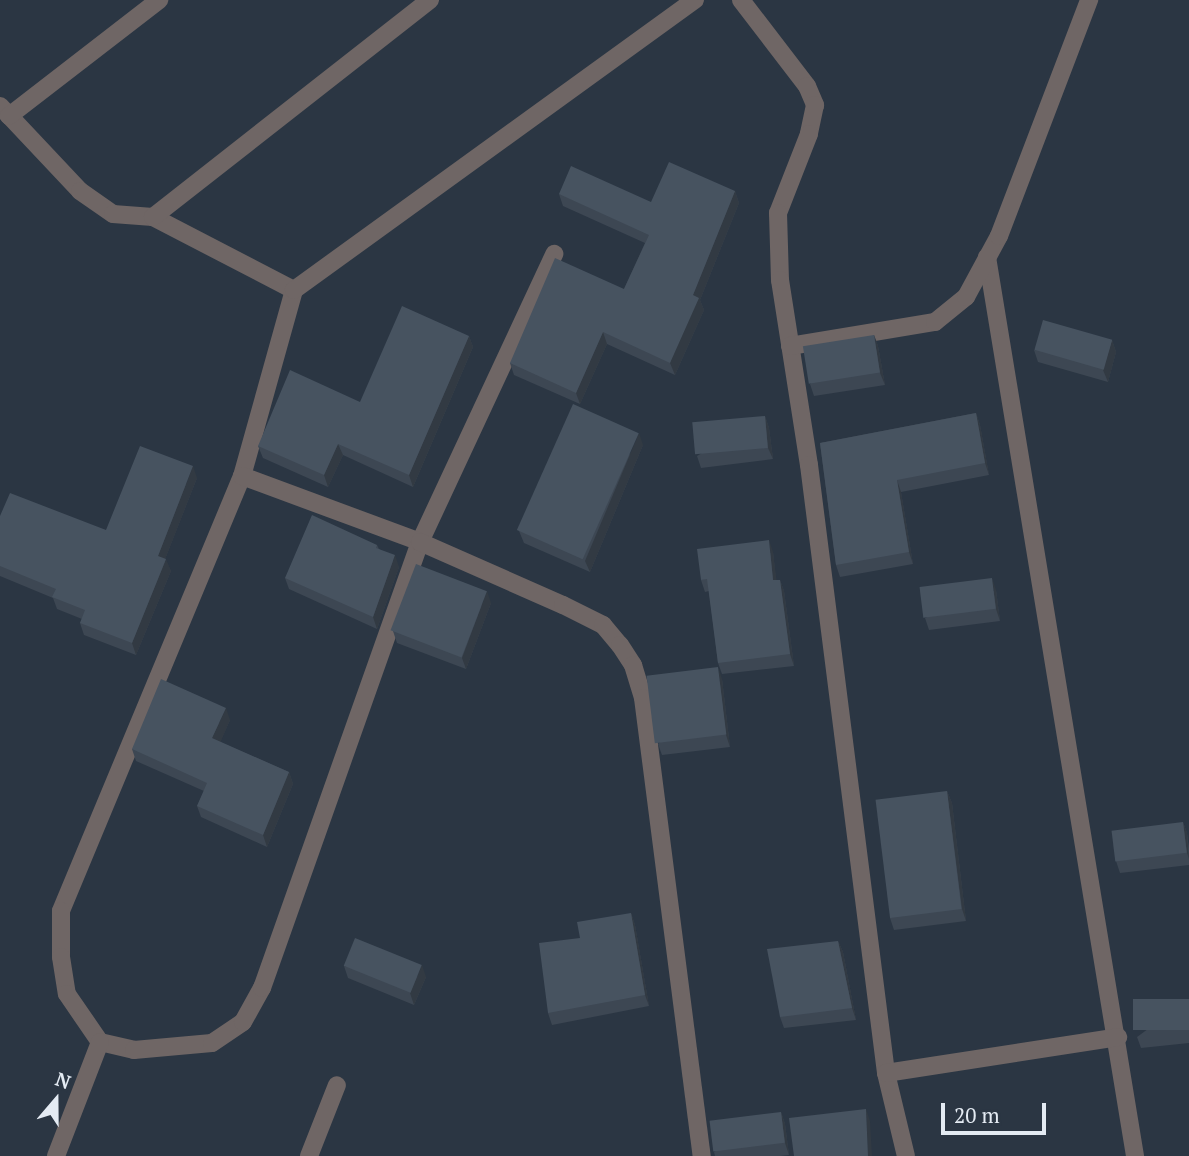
<!DOCTYPE html>
<style>
body{margin:0}
#map{position:relative;width:1189px;height:1156px;overflow:hidden;background:#2b3643;font-family:"PT Serif",serif}
div>[style]{position:absolute}
.minor>*{height:18px;margin:-9px;padding:0 9px;transform-origin:9px;border-radius:9px;background:#6f6665}
.wall>*{inset:0;background:#3d4753}
.shaded-wall>*{inset:0;background:#323a43}
.building>*{inset:0;background:#475360;transform-origin:0 0}
span{translate:-50% -50%;white-space:nowrap;text-align:center;line-height:1.15;-webkit-text-stroke:7px #2b3643;paint-order:stroke}
.north{position:absolute;left:21px;top:1065px;width:70px;height:70px;-webkit-text-stroke:5px #2b3643;paint-order:stroke;rotate:20deg;font-size:19px;font-weight:700;line-height:28px;text-align:center;color:#e4ebf3}
.north::after{content:'';display:block;margin:auto;width:24px;height:32px;background:#e4ebf3;clip-path:polygon(50% 0,100% 100%,50% 72%,0 100%)}
.scale{position:absolute;left:941px;top:1103px;width:105px;height:32px;box-sizing:border-box;border:4px solid #e4ebf3;border-top:0;padding-left:9px;font-size:21px;line-height:24px;white-space:nowrap;color:#e4ebf3;-webkit-text-stroke:5px #2b3643;paint-order:stroke}
</style>
<div id="map">
<div class="minor">
<div style="left:741px;top:0;width:108px;rotate:52.5deg"></div>
<div style="left:807px;top:86px;width:21px;rotate:67deg"></div>
<div style="left:815px;top:105px;width:30px;rotate:102deg"></div>
<div style="left:809px;top:134px;width:85px;rotate:111.4deg"></div>
<div style="left:778px;top:213px;width:67px;rotate:88.3deg"></div>
<div style="left:780px;top:280px;width:187px;rotate:81.1deg"></div>
<div style="left:809px;top:465px;width:613px;rotate:82.78deg"></div>
<div style="left:886px;top:1073px;width:85px;rotate:76.5deg"></div>
<div style="left:0;top:106px;width:117px;rotate:46.7deg"></div>
<div style="left:80px;top:191px;width:40px;rotate:34.9deg"></div>
<div style="left:113px;top:214px;width:40px;rotate:4.3deg"></div>
<div style="left:153px;top:217px;width:159px;rotate:27.4deg"></div>
<div style="left:294px;top:290px;width:193px;rotate:105.6deg"></div>
<div style="left:242px;top:476px;width:471px;rotate:112.6deg"></div>
<div style="left:61px;top:911px;width:46px;rotate:90deg"></div>
<div style="left:61px;top:957px;width:37px;rotate:81deg"></div>
<div style="left:67px;top:994px;width:58px;rotate:55.5deg"></div>
<div style="left:100px;top:1042px;width:35px;rotate:13deg"></div>
<div style="left:134px;top:1050px;width:78px;rotate:-5.1deg"></div>
<div style="left:212px;top:1043px;width:37px;rotate:-34deg"></div>
<div style="left:243px;top:1022px;width:39px;rotate:-61deg"></div>
<div style="left:262px;top:988px;width:473px;rotate:-70.5deg"></div>
<div style="left:420px;top:542px;width:318px;rotate:-65deg"></div>
<div style="left:9px;top:116px;width:190px;rotate:-37.7deg"></div>
<div style="left:153px;top:217px;width:352px;rotate:-38.1deg"></div>
<div style="left:987px;top:257px;width:911px;rotate:80.65deg"></div>
<div style="left:294px;top:290px;width:495px;rotate:-35.9deg"></div>
<div style="left:790px;top:346px;width:147px;rotate:-9.4deg"></div>
<div style="left:935px;top:322px;width:40px;rotate:-39deg"></div>
<div style="left:966px;top:297px;width:69px;rotate:-61.6deg"></div>
<div style="left:999px;top:236px;width:253px;rotate:-69.1deg"></div>
<div style="left:242px;top:476px;width:190px;rotate:20.3deg"></div>
<div style="left:420px;top:542px;width:156px;rotate:23.8deg"></div>
<div style="left:563px;top:605px;width:45px;rotate:26.6deg"></div>
<div style="left:603px;top:625px;width:26px;rotate:50deg"></div>
<div style="left:620px;top:645px;width:24px;rotate:57deg"></div>
<div style="left:633px;top:665px;width:34px;rotate:73deg"></div>
<div style="left:643px;top:698px;width:462px;rotate:82.7deg"></div>
<div style="left:886px;top:1073px;width:235px;rotate:-8.8deg"></div>
<div style="left:56px;top:1156px;width:122px;rotate:-68.9deg"></div>
<div style="left:309px;top:1156px;width:76px;rotate:-68.5deg"></div>
</div>
<div class="wall">
<div style="clip-path:polygon(735px 191px,739px 203px,700px 300px,704px 310px,675px 375px,607px 344px,580px 404px,514px 375px,510px 363px,624px 289px,645px 243px,563px 206px,559px 194px,651px 202px)"></div>
<div style="clip-path:polygon(874px 335px,878px 346px,885px 385px,814px 396px,810px 384px)"></div>
<div style="clip-path:polygon(469px 336px,473px 347px,413px 487px,343px 455px,328px 487px,263px 458px,258px 446px,360px 402px)"></div>
<div style="clip-path:polygon(1112px 340px,1116px 352px,1108px 382px,1038px 362px,1034px 350px)"></div>
<div style="clip-path:polygon(976px 413px,980px 425px,989px 475px,901px 492px,913px 564px,840px 577px,836px 565px,820px 443px)"></div>
<div style="clip-path:polygon(765px 416px,769px 428px,773px 459px,701px 468px,697px 456px)"></div>
<div style="clip-path:polygon(643px 445px,590px 572px,524px 543px,519px 531px)"></div>
<div style="clip-path:polygon(197px 478px,165px 559px,171px 571px,136px 655px,84px 635px,80px 623px,82px 619px,57px 609px,53px 598px,0 576px,0 516px,106px 530px)"></div>
<div style="clip-path:polygon(377px 545px,379px 549px,399px 567px,377px 629px,289px 589px,285px 578px)"></div>
<div style="clip-path:polygon(773px 552px,776px 580px,780px 580px,784px 591px,794px 666px,722px 674px,718px 663px,709px 591px,705px 592px,701px 580px)"></div>
<div style="clip-path:polygon(996px 590px,1000px 621px,929px 630px,925px 618px)"></div>
<div style="clip-path:polygon(491px 603px,466px 669px,397px 643px,393px 631px)"></div>
<div style="clip-path:polygon(722px 679px,730px 747px,662px 755px,658px 744px)"></div>
<div style="clip-path:polygon(230px 720px,220px 742px,289px 772px,293px 784px,267px 847px,201px 817px,197px 806px,204px 791px,136px 761px,132px 749px)"></div>
<div style="clip-path:polygon(947px 791px,952px 803px,966px 921px,894px 930px,890px 918px)"></div>
<div style="clip-path:polygon(1183px 822px,1187px 833px,1189px 849px,1189px 865px,1120px 873px,1116px 861px)"></div>
<div style="clip-path:polygon(631px 913px,635px 925px,649px 1006px,552px 1025px,548px 1013px,580px 938px)"></div>
<div style="clip-path:polygon(838px 941px,843px 952px,856px 1020px,784px 1028px,780px 1017px)"></div>
<div style="clip-path:polygon(344px 966px,426px 977px,414px 1005px,348px 978px)"></div>
<div style="clip-path:polygon(1189px 999px,1189px 1043px,1141px 1048px,1137px 1037px)"></div>
<div style="clip-path:polygon(781px 1112px,785px 1124px,789px 1155px,780px 1156px,715px 1156px,714px 1152px)"></div>
</div>
<div class="shaded-wall">
<div style="clip-path:polygon(735px 191px,739px 203px,700px 300px,704px 310px,675px 375px,670px 363px,693px 295px)"></div>
<div style="clip-path:polygon(603px 332px,607px 344px,580px 404px,576px 393px)"></div>
<div style="clip-path:polygon(874px 335px,878px 346px,885px 385px,880px 373px)"></div>
<div style="clip-path:polygon(469px 336px,473px 347px,413px 487px,409px 475px)"></div>
<div style="clip-path:polygon(1112px 340px,1116px 352px,1108px 382px,1103px 370px)"></div>
<div style="clip-path:polygon(976px 413px,980px 425px,989px 475px,985px 463px)"></div>
<div style="clip-path:polygon(765px 416px,769px 428px,773px 459px,768px 448px)"></div>
<div style="clip-path:polygon(639px 433px,643px 445px,590px 572px,585px 561px)"></div>
<div style="clip-path:polygon(338px 444px,343px 455px,328px 487px,324px 475px)"></div>
<div style="clip-path:polygon(193px 466px,197px 478px,162px 567px,158px 556px)"></div>
<div style="clip-path:polygon(897px 480px,901px 492px,913px 564px,909px 552px)"></div>
<div style="clip-path:polygon(769px 540px,773px 552px,778px 592px,773px 580px)"></div>
<div style="clip-path:polygon(395px 555px,399px 567px,377px 629px,373px 617px)"></div>
<div style="clip-path:polygon(166px 559px,171px 571px,136px 655px,132px 643px)"></div>
<div style="clip-path:polygon(992px 578px,996px 590px,1000px 621px,996px 609px)"></div>
<div style="clip-path:polygon(780px 580px,784px 591px,794px 666px,790px 654px)"></div>
<div style="clip-path:polygon(487px 591px,491px 603px,466px 669px,462px 658px)"></div>
<div style="clip-path:polygon(718px 667px,722px 679px,730px 747px,726px 735px)"></div>
<div style="clip-path:polygon(226px 708px,230px 720px,217px 750px,212px 738px)"></div>
<div style="clip-path:polygon(289px 772px,293px 784px,267px 847px,263px 835px)"></div>
<div style="clip-path:polygon(947px 791px,952px 803px,966px 921px,962px 909px)"></div>
<div style="clip-path:polygon(1183px 822px,1187px 833px,1189px 859px,1187px 853px)"></div>
<div style="clip-path:polygon(631px 913px,635px 925px,649px 1006px,645px 995px)"></div>
<div style="clip-path:polygon(838px 941px,843px 952px,856px 1020px,852px 1008px)"></div>
<div style="clip-path:polygon(422px 965px,426px 977px,414px 1005px,410px 993px)"></div>
<div style="clip-path:polygon(866px 1109px,870px 1121px,872px 1156px,868px 1156px)"></div>
<div style="clip-path:polygon(781px 1112px,785px 1124px,789px 1155px,785px 1143px)"></div>
</div>
<div class="building">
<div style="clip-path:polygon(669px 162px,735px 191px,693px 295px,699px 298px,670px 363px,603px 332px,576px 393px,510px 363px,555px 258px,624px 289px,649px 235px,559px 194px,571px 166px,651px 202px)"></div>
<div style="clip-path:polygon(402px 306px,469px 336px,409px 475px,338px 444px,324px 475px,258px 446px,290px 370px,360px 402px)"></div>
<div style="left:1043px;top:320px;width:72px;height:31px;rotate:16deg"></div>
<div style="left:874px;top:335px;width:38px;height:72px;rotate:81deg"></div>
<div style="left:573px;top:404px;width:72px;height:138px;rotate:24deg"></div>
<div style="clip-path:polygon(976px 413px,985px 463px,897px 480px,909px 552px,836px 565px,820px 443px)"></div>
<div style="left:765px;top:416px;width:32px;height:73px;rotate:85deg"></div>
<div style="clip-path:polygon(140px 446px,193px 466px,158px 556px,166px 559px,132px 643px,80px 623px,85px 610px,52px 597px,56px 589px,0 566px,0 516px,10px 493px,106px 530px)"></div>
<div style="clip-path:polygon(312px 515px,377px 545px,376px 548px,395px 555px,373px 617px,285px 578px)"></div>
<div style="clip-path:polygon(769px 540px,773px 580px,780px 580px,790px 654px,718px 663px,707px 579px,701px 580px,697px 549px)"></div>
<div style="left:416px;top:564px;width:76px;height:71px;rotate:21deg"></div>
<div style="left:992px;top:578px;width:31px;height:73px;rotate:83deg"></div>
<div style="left:718px;top:667px;width:68px;height:72px;rotate:83deg"></div>
<div style="clip-path:polygon(161px 679px,226px 708px,212px 738px,289px 772px,263px 835px,197px 806px,207px 783px,132px 749px)"></div>
<div style="left:947px;top:791px;width:119px;height:72px;rotate:83deg"></div>
<div style="left:1183px;top:822px;width:31px;height:72px;rotate:83deg"></div>
<div style="clip-path:polygon(631px 913px,645px 995px,548px 1013px,539px 943px,580px 938px,577px 922px)"></div>
<div style="left:355px;top:938px;width:72px;height:30px;rotate:22deg"></div>
<div style="clip-path:polygon(838px 941px,852px 1008px,780px 1017px,767px 949px)"></div>
<div style="left:1189px;top:999px;width:31px;height:56px;rotate:90deg"></div>
<div style="clip-path:polygon(866px 1109px,868px 1156px,794px 1156px,789px 1118px)"></div>
<div style="left:781px;top:1112px;width:31px;height:72px;rotate:83deg"></div>
</div>
<div class="north">N</div>
<div class="scale">20 m</div>
</div>
